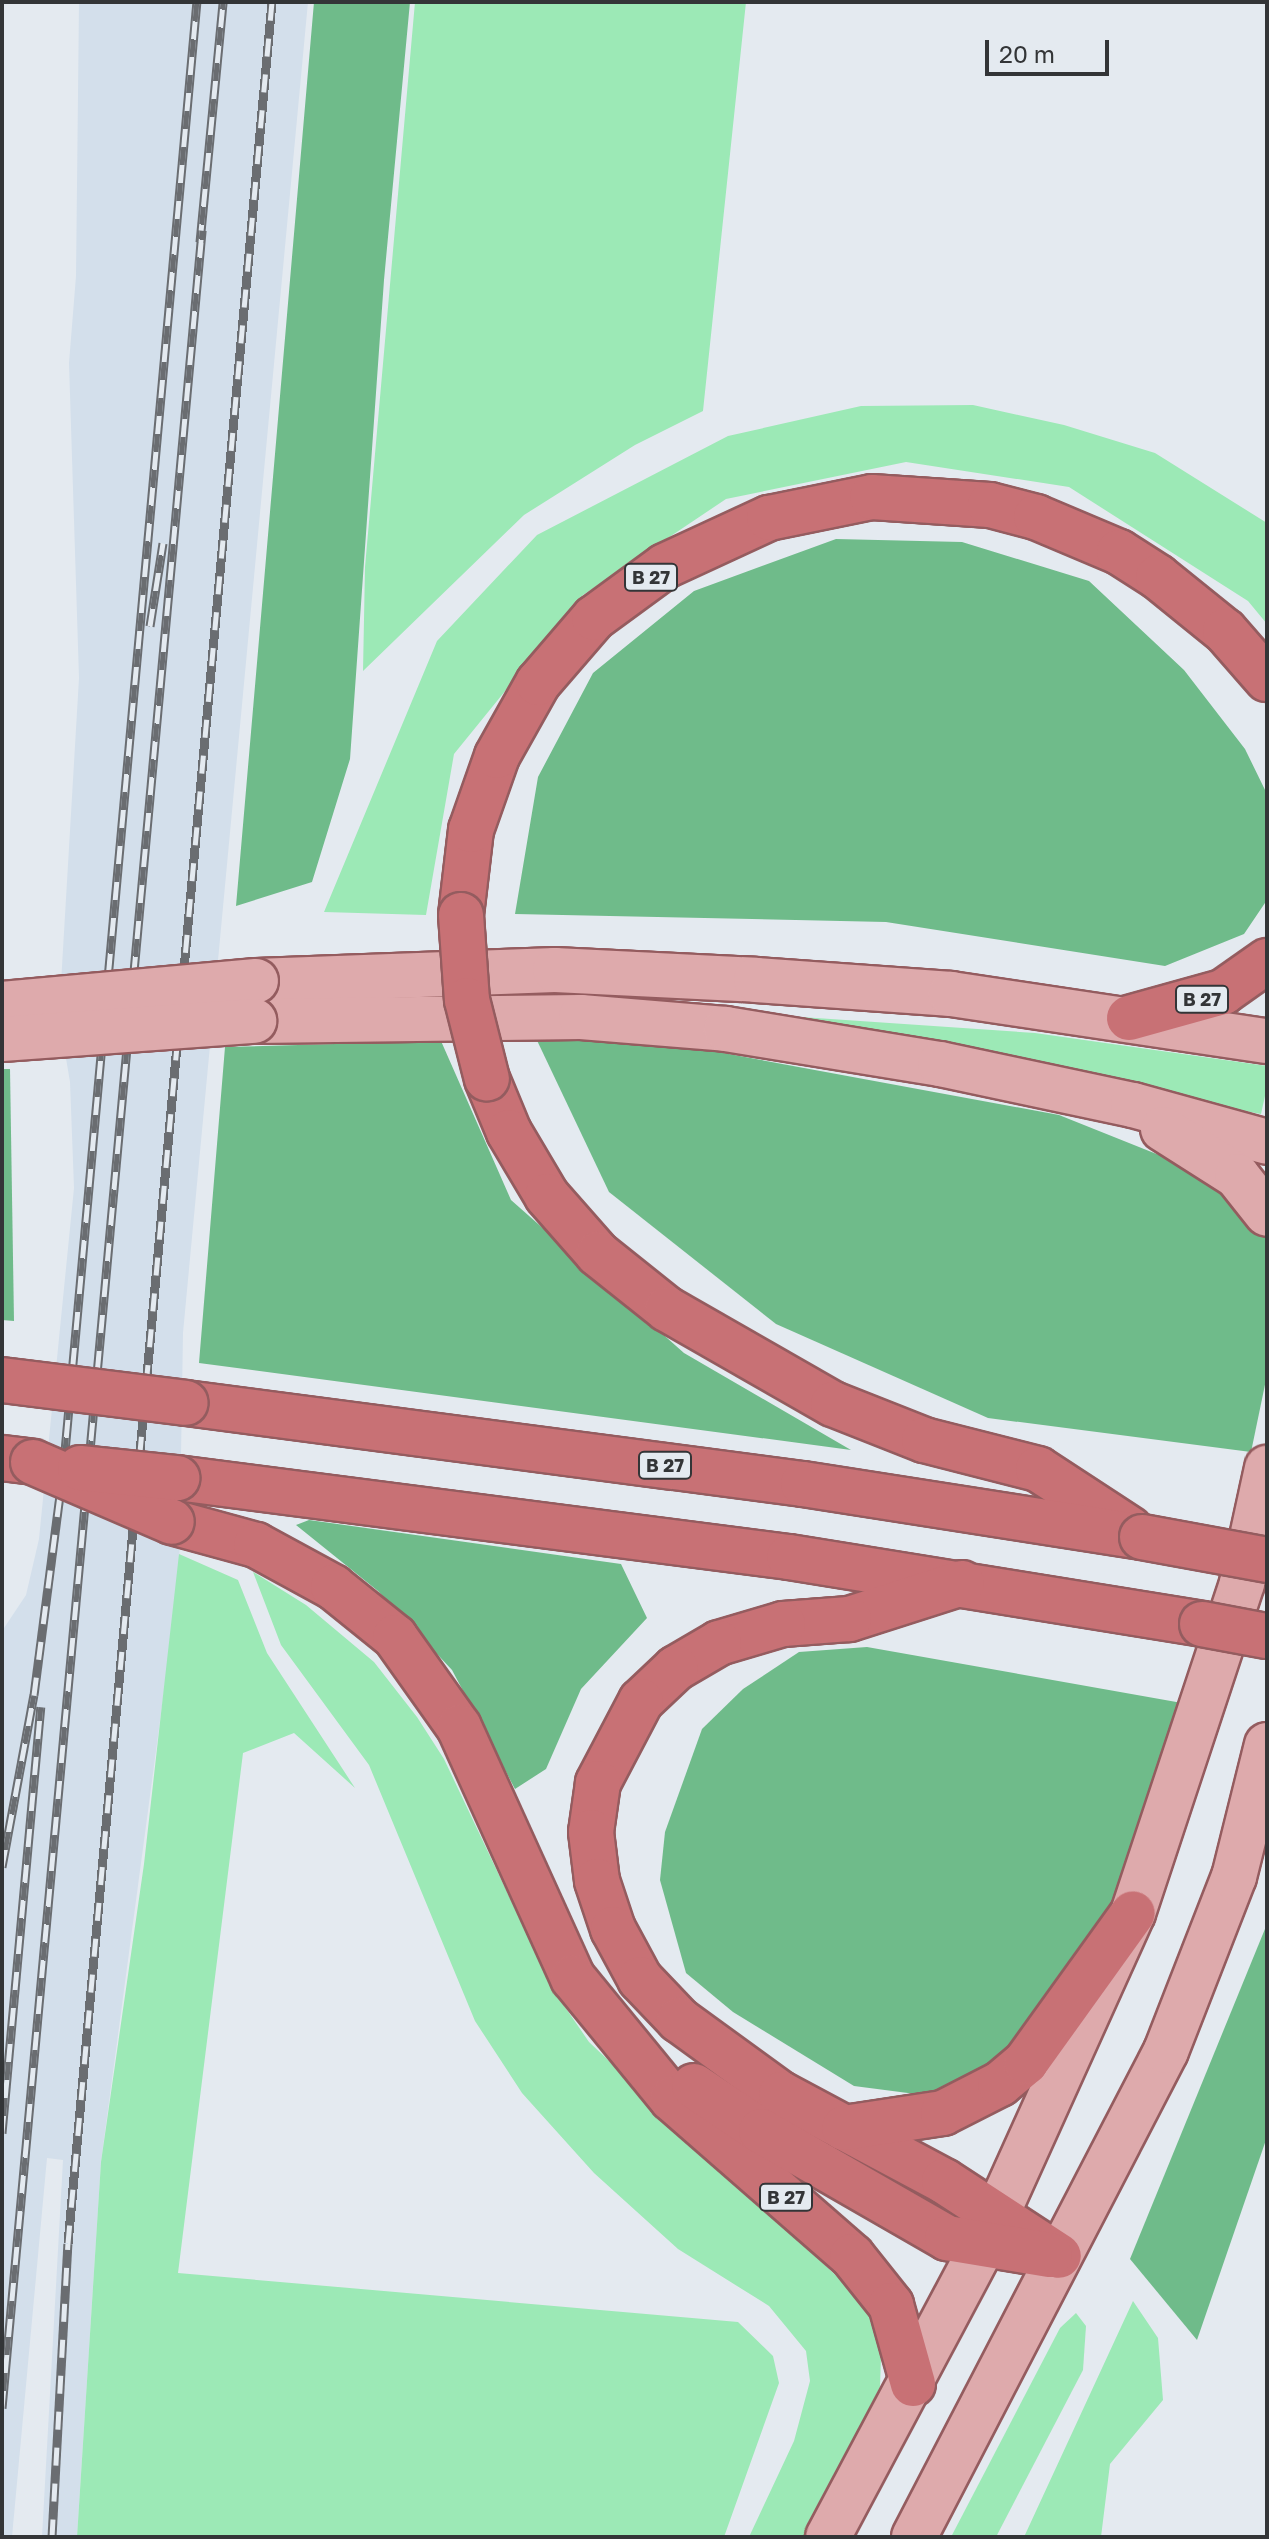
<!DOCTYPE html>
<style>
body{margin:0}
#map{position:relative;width:1269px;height:2539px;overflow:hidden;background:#e4eaf0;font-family:"Golos Text",sans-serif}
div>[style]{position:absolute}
.built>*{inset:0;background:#d3dfeb}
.green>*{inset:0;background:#9ce9b6}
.forest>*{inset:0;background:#6fbb8a}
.roads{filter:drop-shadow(2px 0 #945c5f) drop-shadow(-2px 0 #945c5f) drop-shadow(0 2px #945c5f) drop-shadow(0 -2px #945c5f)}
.major>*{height:44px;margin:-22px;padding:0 22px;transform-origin:22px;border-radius:22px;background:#deaaac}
.highway>*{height:44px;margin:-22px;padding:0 22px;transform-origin:22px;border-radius:22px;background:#c87175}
.rail>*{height:9px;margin-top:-4.5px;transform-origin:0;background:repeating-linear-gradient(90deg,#e4eaf0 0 18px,#6a6d71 0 36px);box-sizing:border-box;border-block:2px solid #6a6d71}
.bridges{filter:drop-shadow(2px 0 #945c5f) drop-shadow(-2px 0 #945c5f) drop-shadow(0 2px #945c5f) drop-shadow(0 -2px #945c5f)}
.major-bridge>*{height:44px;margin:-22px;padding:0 22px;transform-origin:22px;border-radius:22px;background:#deaaac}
.highway-bridge>*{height:44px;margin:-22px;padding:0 22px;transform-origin:22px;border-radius:22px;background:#c87175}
span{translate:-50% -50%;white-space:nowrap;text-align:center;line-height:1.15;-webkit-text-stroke:6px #e4eaf0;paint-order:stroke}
.shield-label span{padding:2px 6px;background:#e4eaf0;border:2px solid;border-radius:6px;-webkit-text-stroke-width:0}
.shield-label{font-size:18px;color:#333537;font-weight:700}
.frame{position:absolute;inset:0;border:4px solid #333537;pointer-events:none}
.scale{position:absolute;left:985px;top:40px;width:124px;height:36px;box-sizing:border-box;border:4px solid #333537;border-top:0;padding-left:10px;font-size:24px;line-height:28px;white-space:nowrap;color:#333537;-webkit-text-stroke:6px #e4eaf0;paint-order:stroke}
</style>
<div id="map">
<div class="built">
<div style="clip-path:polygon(79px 2px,308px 2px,183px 1333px,179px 1579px,101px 2162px,77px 2537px,42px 2537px,63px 2160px,47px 2158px,12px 2537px,2px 2537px,2px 1631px,26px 1595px,39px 1539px,74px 1188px,70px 1082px,59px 1017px,79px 678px,69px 363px,76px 276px)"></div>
</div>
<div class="green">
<div style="clip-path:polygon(415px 2px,746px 2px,703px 411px,635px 445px,524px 515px,363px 671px,365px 567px)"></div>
<div style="clip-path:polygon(973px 405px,1064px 425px,1155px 453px,1267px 523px,1267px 624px,1248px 601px,1069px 487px,906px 462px,726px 499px,583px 595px,454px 754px,426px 915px,324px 912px,437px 641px,537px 535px,728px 436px,861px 406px)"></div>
<div style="clip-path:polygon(699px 1010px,1035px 1033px,1267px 1066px,1267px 1087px,1261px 1114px)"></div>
<div style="clip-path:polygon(179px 1554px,238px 1580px,267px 1653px,355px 1788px,294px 1733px,243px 1753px,178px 2273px,738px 2322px,773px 2356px,779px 2383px,724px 2537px,77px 2537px,101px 2162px,144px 1864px)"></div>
<div style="clip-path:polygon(253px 1572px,306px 1605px,374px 1662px,417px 1717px,444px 1759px,554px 1991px,589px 2042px,865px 2303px,881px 2357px,880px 2387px,805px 2537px,749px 2537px,794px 2441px,810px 2381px,806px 2351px,769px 2306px,678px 2249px,594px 2173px,522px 2093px,475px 2021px,369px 1765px,281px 1645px)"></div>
<div style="clip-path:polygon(1133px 2301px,1158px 2338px,1163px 2400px,1110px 2464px,1101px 2537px,1024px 2537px)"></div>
<div style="clip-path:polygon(1076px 2313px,1086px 2326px,1083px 2370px,996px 2537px,951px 2537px,1060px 2328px)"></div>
</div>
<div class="forest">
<div style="clip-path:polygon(314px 2px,410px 2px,384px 280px,350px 759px,312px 882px,236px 906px)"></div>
<div style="clip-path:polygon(836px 539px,962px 542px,1089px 581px,1184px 670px,1245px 749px,1267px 794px,1267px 900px,1244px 934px,1165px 966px,886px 922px,515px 914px,538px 777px,593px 673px,694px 591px)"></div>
<div style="clip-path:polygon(533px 1032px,626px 1035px,1059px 1115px,1224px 1181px,1267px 1228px,1267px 1375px,1251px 1452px,988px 1418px,776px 1324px,609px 1192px)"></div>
<div style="clip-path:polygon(441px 1041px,511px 1200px,684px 1353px,851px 1450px,199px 1363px,225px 1047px)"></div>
<div style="clip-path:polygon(2px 1069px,10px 1069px,14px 1321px,2px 1320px)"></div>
<div style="clip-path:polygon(309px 1520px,621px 1564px,647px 1618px,581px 1689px,546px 1769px,515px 1789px,452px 1670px,378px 1591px,296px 1525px)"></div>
<div style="clip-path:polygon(867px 1647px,1182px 1703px,1122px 1890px,1018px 2050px,931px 2096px,854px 2086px,733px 2012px,686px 1973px,660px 1880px,665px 1832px,702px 1729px,743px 1689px,799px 1652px)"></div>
<div style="clip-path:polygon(1267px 1924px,1267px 2137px,1197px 2340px,1130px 2259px)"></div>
</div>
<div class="roads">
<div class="major">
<div style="left:256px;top:981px;width:299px;rotate:-2.1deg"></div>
<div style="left:555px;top:970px;width:201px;rotate:2.8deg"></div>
<div style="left:756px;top:980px;width:196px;rotate:4.1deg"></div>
<div style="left:951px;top:994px;width:319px;rotate:8.5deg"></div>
<div style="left:254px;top:1021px;width:327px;rotate:-0.7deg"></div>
<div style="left:581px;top:1017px;width:145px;rotate:4.7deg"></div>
<div style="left:726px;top:1029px;width:217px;rotate:9.3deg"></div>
<div style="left:940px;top:1064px;width:197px;rotate:12deg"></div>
<div style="left:1133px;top:1105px;width:139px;rotate:15.4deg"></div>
<div style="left:1163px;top:1129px;width:88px;rotate:32.4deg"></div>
<div style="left:1237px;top:1176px;width:48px;rotate:51.7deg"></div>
<div style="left:828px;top:2537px;width:331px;rotate:-62deg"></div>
<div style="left:983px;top:2245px;width:364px;rotate:-65.7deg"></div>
<div style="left:1133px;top:1913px;width:348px;rotate:-71.7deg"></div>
<div style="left:1242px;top:1583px;width:118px;rotate:-77.7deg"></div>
<div style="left:914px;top:2537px;width:547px;rotate:-62.59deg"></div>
<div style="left:1166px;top:2051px;width:187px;rotate:-68.7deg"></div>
<div style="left:1234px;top:1877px;width:136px;rotate:-76deg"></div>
</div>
<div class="highway">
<div style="left:461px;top:915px;width:86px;rotate:-83.3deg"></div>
<div style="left:471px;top:830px;width:78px;rotate:-70.6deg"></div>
<div style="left:497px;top:756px;width:84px;rotate:-60.7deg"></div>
<div style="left:538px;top:683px;width:86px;rotate:-49.3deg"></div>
<div style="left:594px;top:618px;width:88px;rotate:-36.2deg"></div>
<div style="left:665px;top:566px;width:115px;rotate:-24.8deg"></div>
<div style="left:769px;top:518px;width:105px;rotate:-11.5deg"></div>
<div style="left:872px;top:497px;width:118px;rotate:3.9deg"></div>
<div style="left:990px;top:505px;width:48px;rotate:14.6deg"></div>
<div style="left:1036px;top:517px;width:90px;rotate:22.9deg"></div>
<div style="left:1119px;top:552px;width:46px;rotate:32.7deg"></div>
<div style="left:1158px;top:577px;width:86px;rotate:38.9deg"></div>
<div style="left:1225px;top:631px;width:64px;rotate:48.8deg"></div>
<div style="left:1129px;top:1018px;width:98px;rotate:-15.5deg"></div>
<div style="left:1223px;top:992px;width:54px;rotate:-35.2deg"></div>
<div style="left:487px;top:1079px;width:57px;rotate:67.5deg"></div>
<div style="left:509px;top:1132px;width:74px;rotate:59.3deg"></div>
<div style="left:547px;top:1196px;width:77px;rotate:48.7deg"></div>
<div style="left:598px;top:1254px;width:88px;rotate:38.6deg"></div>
<div style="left:667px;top:1309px;width:191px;rotate:29.8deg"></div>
<div style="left:833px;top:1404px;width:98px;rotate:21.6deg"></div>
<div style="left:924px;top:1440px;width:118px;rotate:14.3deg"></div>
<div style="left:1038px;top:1469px;width:110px;rotate:33.1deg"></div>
<div style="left:186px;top:1403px;width:622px;rotate:7.48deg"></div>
<div style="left:803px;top:1484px;width:343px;rotate:8.9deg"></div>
<div style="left:2px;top:1458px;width:31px;rotate:7deg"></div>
<div style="left:177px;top:1478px;width:617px;rotate:7.36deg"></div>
<div style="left:789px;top:1557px;width:418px;rotate:9.2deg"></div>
<div style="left:172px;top:1522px;width:87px;rotate:15.3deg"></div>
<div style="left:256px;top:1545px;width:88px;rotate:28.6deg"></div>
<div style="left:333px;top:1587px;width:80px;rotate:38.9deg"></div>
<div style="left:395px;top:1637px;width:110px;rotate:54.6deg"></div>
<div style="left:459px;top:1727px;width:276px;rotate:65.6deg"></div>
<div style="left:573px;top:1978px;width:156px;rotate:50.7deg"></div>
<div style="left:672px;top:2099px;width:239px;rotate:41.1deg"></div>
<div style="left:852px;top:2256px;width:63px;rotate:51.5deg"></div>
<div style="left:891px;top:2305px;width:82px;rotate:74.4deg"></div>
<div style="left:962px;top:1583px;width:119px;rotate:162.3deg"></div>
<div style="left:849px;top:1619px;width:66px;rotate:175.7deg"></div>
<div style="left:783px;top:1624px;width:67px;rotate:163.5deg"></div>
<div style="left:719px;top:1643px;width:50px;rotate:149.8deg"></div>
<div style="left:676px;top:1668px;width:48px;rotate:136.7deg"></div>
<div style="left:641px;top:1701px;width:93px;rotate:117.7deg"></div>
<div style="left:598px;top:1783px;width:49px;rotate:98.1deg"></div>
<div style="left:591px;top:1832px;width:49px;rotate:83deg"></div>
<div style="left:597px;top:1881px;width:51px;rotate:71.6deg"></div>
<div style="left:613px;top:1929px;width:57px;rotate:61.6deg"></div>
<div style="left:640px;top:1979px;width:57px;rotate:46.4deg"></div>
<div style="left:679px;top:2020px;width:126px;rotate:36deg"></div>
<div style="left:781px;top:2094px;width:185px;rotate:28.1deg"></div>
<div style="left:944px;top:2181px;width:137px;rotate:33.1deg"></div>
<div style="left:694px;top:2086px;width:81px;rotate:33.9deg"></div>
<div style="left:761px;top:2131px;width:215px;rotate:29.9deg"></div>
<div style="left:947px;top:2238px;width:104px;rotate:9.4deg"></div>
<div style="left:844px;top:2128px;width:100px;rotate:-8.6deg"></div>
<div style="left:943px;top:2113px;width:64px;rotate:-27deg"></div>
<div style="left:1000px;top:2084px;width:34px;rotate:-40deg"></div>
<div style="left:1026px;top:2062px;width:183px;rotate:-54.3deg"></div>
</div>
</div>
<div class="rail">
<div style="left:200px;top:242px;width:241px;rotate:-84.5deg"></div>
<div style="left:150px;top:626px;width:84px;rotate:-81.1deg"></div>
<div style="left:2px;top:1867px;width:175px;rotate:-79.5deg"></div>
<div style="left:34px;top:1695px;width:224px;rotate:-82.6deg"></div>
<div style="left:63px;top:1473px;width:1477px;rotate:-84.8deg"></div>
<div style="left:2px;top:2133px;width:428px;rotate:-84.8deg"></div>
<div style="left:2px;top:2408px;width:2187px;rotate:-84.75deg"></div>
<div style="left:52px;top:2537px;width:294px;rotate:-86.9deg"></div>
<div style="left:68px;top:2243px;width:2250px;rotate:-84.8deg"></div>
</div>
<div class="bridges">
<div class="major-bridge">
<div style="left:2px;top:1004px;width:255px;rotate:-5.2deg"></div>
<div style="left:2px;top:1039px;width:253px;rotate:-4.1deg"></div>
</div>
<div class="highway-bridge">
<div style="left:461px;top:915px;width:85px;rotate:86deg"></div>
<div style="left:467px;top:1000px;width:81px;rotate:75.8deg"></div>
<div style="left:2px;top:1380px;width:185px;rotate:7.1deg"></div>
<div style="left:33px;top:1462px;width:151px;rotate:23.3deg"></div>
<div style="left:80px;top:1468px;width:98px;rotate:5.9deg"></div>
<div style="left:1142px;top:1537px;width:127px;rotate:10.4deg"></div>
<div style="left:1202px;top:1624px;width:66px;rotate:10.5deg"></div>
</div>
</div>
<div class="shield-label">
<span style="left:651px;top:577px">B 27</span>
<span style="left:1202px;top:999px">B 27</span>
<span style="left:665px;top:1465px">B 27</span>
<span style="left:786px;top:2197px">B 27</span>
</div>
<div class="frame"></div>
<div class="scale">20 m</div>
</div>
